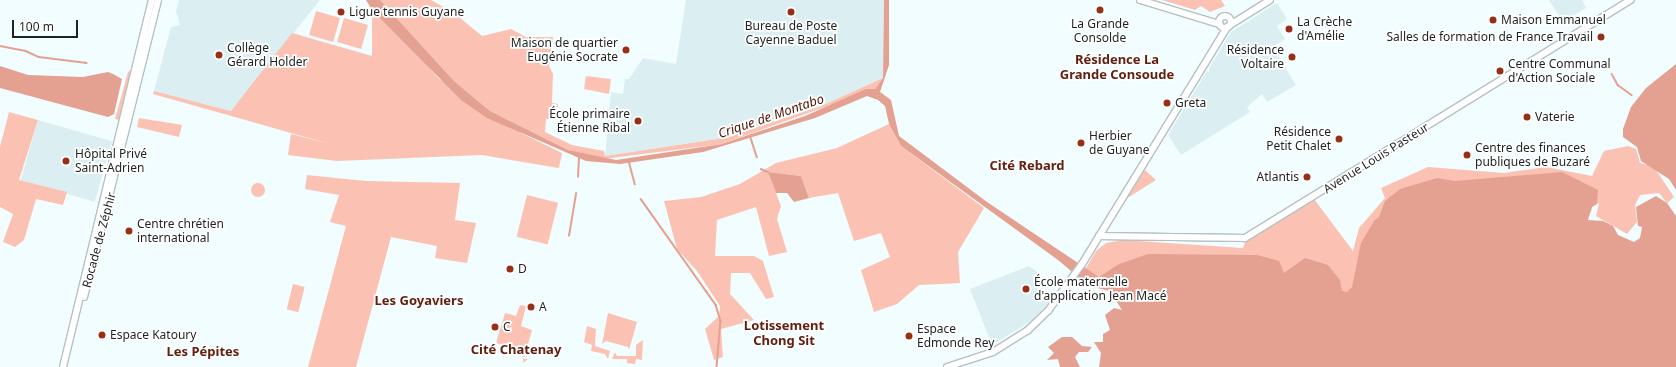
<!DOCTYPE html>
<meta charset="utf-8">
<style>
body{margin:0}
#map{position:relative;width:1676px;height:367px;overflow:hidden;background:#f1fdfe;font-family:"Noto Sans",sans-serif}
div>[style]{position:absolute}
.built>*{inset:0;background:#dbeff2;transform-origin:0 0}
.green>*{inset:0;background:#fbc2b4;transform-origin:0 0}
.round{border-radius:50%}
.water>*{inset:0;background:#e4a090}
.stream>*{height:1.5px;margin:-0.75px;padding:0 0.75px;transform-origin:0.75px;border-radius:0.75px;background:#e4a090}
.roads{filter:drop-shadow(1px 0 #b6c0c2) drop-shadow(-1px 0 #b6c0c2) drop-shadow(0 1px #b6c0c2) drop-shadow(0 -1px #b6c0c2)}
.secondary>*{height:6px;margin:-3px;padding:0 3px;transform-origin:3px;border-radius:3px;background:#fff}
.secondary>.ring{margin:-3px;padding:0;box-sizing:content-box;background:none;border:6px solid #fff;border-radius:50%}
.dots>*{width:11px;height:11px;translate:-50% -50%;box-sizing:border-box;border:2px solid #fff;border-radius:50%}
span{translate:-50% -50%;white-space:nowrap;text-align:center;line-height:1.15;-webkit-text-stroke:3.5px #fff;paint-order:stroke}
.poi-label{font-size:12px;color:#1e2222}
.left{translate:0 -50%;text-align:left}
.right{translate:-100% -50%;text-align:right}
.street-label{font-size:12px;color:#1e2222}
.neighbourhood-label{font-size:13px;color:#622011;font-weight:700}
.water-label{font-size:13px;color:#511508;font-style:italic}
.scale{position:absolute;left:12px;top:20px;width:66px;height:18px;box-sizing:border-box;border:2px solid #1e2222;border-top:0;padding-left:5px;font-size:12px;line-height:14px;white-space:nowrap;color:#1e2222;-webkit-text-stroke:3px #fff;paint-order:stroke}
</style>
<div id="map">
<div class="built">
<div style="clip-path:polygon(179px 0,320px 0,231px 111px,154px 91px,171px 27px,180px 25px,176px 11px)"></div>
<div style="clip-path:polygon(686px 0,884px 0,883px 78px,819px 107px,724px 138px,605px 156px,611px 92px,623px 94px,625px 79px,629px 79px,643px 58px,676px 64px)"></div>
<div style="clip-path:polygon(1549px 0,1582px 0,1586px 8px,1563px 22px)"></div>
<div style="clip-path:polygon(1277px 3px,1287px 19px,1277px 26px,1285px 39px,1273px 47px,1296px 85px,1267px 102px,1262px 94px,1247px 107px,1250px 112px,1181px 155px,1168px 135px,1207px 71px,1210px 72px,1209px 68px,1231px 32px)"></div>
<div style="left:38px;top:120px;width:77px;height:63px;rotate:16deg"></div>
<div style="clip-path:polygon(1029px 266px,1036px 271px,1048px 303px,1034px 319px,992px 345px,970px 289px)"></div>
</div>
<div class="green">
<div style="clip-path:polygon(380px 0,431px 0,454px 13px,482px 36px,511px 29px,526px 37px,553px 37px,549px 66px,553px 74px,552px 103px,558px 104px,555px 119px,546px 119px,545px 132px,572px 145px,604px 151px,605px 156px,724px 138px,819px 107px,883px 78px,875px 89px,722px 144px,603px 159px,568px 150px,490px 111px,454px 81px)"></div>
<div style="clip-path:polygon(1162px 0,1221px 0,1225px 6px,1210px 12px,1201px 6px,1195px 10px)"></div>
<div style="clip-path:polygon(372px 10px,409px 44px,438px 78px,523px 134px,562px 153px,559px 168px,482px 155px,337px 161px,288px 155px,291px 134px,330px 144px,153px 94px,154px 91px,231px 111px,292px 33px,372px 56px)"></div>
<div style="left:316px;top:11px;width:25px;height:25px;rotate:16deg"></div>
<div style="left:344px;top:18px;width:25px;height:25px;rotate:16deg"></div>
<div style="clip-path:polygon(134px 68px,119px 120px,115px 119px,128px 72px)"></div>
<div style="clip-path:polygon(586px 76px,611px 79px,609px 94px,584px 89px)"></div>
<div style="clip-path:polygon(9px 112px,38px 120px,19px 180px,67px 192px,63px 205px,36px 199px,24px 240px,15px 247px,3px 242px,13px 214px,0 207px,0 147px)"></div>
<div style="clip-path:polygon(139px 118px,182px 125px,179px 137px,137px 127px)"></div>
<div style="clip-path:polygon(889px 124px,901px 146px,984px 208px,958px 252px,960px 283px,919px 285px,897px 304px,874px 312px,861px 270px,890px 257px,881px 233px,854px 241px,838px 193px,809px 198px,801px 176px,768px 172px,781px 206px,777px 219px,787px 252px,769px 256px,756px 207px,717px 220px,715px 256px,754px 256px,763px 261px,774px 297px,766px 299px,750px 273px,731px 273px,730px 294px,754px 320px,721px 329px,723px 357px,714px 360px,705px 329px,719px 316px,720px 306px,697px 271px,677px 249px,664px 201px,701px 197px,740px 184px,776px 163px,837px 148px)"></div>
<div style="clip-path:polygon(1628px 146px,1636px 149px,1640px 163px,1654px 167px,1674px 197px,1667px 203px,1659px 193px,1640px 195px,1635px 205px,1637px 222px,1627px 234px,1596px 216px,1599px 203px,1592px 206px,1591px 212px,1393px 302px,1130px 290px,1096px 278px,1086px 268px,1096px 251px,1106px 243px,1123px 240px,1243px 248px,1246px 240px,1314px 199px,1353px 251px,1359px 228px,1385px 198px,1381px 188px,1428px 167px,1504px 173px,1546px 167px,1592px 176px,1604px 151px)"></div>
<div style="clip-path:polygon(1145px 170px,1156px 180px,1129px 197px,1127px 196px)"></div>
<div style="clip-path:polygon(307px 175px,366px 181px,460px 183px,455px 220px,476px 223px,467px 263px,435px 258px,437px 246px,391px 237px,356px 367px,308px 367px,346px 226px,330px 222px,339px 195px,305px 189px)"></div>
<div class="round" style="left:251px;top:183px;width:14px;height:14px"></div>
<div style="left:527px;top:195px;width:32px;height:43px;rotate:14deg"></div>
<div style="left:293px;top:284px;width:12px;height:26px;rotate:14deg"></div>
<div style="clip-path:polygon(520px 305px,526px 306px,521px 326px,532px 330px,524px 359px,528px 359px,523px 363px,524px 351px,496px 343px,505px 313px,516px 316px)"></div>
<div style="clip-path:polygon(608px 313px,637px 322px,629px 350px,628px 347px,606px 341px,602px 344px)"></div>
<div style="clip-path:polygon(587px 326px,596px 329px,595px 346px,610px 351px,608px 359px,605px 354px,591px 351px,592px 345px,584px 342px)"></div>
<div style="clip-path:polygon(643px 340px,642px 360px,636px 359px,635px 364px,627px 363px,627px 359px,612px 359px,615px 352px,617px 356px,636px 356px,636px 345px)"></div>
</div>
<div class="water">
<div style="clip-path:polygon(366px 0,380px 0,454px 81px,490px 111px,568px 150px,616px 160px,722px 144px,805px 116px,866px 89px,875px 89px,883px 78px,884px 0,889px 0,889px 65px,880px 92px,891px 100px,899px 136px,987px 202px,1099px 277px,1119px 264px,1148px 254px,1257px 255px,1279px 261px,1284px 273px,1305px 258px,1328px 265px,1340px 280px,1342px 291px,1347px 292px,1352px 287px,1361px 243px,1374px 221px,1379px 217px,1385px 201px,1400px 189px,1437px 178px,1455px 181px,1562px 172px,1598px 190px,1597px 204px,1592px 207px,1588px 220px,1603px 221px,1613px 226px,1618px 235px,1634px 242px,1640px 238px,1642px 227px,1638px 226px,1636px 207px,1656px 196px,1667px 203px,1676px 216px,1676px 367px,1099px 367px,1101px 353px,1094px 342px,1103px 342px,1103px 334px,1110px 330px,1105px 315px,1114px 308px,1122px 310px,1113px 296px,1119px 297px,1118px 293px,1089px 286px,1058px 260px,901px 146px,889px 124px,885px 106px,878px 100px,867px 96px,815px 118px,703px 152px,620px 164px,586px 161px,487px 118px,461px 100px,372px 10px)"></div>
<div style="clip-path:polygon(1676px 64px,1676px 190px,1669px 179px,1641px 161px,1637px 147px,1623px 137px,1623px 129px,1631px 107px,1646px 88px)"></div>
<div style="clip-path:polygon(0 66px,28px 75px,83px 77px,108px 72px,113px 74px,122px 79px,114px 114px,108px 117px,0 88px)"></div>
<div style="clip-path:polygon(768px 172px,801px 176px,809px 198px,794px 202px,787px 193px,776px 193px)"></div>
<div style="clip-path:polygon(1062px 337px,1072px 337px,1082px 346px,1092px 347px,1088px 352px,1079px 352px,1075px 357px,1080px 367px,1060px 367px,1058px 359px,1047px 360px,1054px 353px,1048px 347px)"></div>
</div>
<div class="stream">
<div style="left:0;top:46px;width:26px;rotate:11deg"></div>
<div style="left:26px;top:51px;width:14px;rotate:25deg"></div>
<div style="left:39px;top:57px;width:48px;rotate:7.1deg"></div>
<div style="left:1612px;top:74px;width:13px;rotate:61deg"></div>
<div style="left:1618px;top:85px;width:17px;rotate:36deg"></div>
<div style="left:751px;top:138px;width:20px;rotate:72deg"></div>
<div style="left:629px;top:161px;width:24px;rotate:75deg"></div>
<div style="left:761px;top:169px;width:8px;rotate:23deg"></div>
<div style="left:578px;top:177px;width:20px;rotate:-87deg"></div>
<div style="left:641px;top:199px;width:130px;rotate:54.7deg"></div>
<div style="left:716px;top:305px;width:17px;rotate:73deg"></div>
<div style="left:721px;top:321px;width:46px;rotate:95deg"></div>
<div style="left:569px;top:236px;width:43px;rotate:-80.5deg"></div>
</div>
<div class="roads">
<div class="secondary">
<div style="left:1140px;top:0;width:83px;rotate:16.9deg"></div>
<div class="ring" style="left:1219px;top:16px;width:6px;height:6px"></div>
<div style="left:1230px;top:25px;width:47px;rotate:-32deg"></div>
<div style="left:1099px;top:236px;width:146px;rotate:0.8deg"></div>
<div style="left:1245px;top:238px;width:453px;rotate:-31.7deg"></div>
<div style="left:84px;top:297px;width:306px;rotate:-76deg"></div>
<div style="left:63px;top:367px;width:378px;rotate:-76.4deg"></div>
<div style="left:947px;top:367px;width:48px;rotate:-18.1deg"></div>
<div style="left:993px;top:352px;width:40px;rotate:-32deg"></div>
<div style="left:1027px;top:331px;width:29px;rotate:-44deg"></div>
<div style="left:1048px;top:311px;width:58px;rotate:-54.1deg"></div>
<div style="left:1082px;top:264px;width:278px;rotate:-58.5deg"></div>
</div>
</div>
<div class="dots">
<div style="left:1100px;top:10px;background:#972f17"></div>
<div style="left:341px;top:12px;background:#972f17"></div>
<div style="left:791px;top:12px;background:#972f17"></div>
<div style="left:1493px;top:20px;background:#972f17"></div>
<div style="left:1289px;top:29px;background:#972f17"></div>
<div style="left:1601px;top:37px;background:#972f17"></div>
<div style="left:626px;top:50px;background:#972f17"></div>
<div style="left:219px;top:55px;background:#972f17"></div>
<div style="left:1292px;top:57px;background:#972f17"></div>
<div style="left:1500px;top:71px;background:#972f17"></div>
<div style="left:1167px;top:103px;background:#972f17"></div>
<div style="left:1527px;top:117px;background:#972f17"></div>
<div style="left:638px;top:121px;background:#972f17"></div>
<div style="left:1339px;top:139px;background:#972f17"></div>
<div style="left:1081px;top:143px;background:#972f17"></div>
<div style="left:1467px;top:155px;background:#972f17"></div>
<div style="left:66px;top:161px;background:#972f17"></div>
<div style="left:1307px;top:177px;background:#972f17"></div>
<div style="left:129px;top:231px;background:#972f17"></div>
<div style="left:510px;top:269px;background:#972f17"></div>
<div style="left:1026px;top:289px;background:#972f17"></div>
<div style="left:531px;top:307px;background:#972f17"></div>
<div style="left:495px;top:327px;background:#972f17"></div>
<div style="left:102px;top:335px;background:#972f17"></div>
<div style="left:909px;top:336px;background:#972f17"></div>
</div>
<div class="poi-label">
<span class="left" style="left:349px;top:12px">Ligue tennis Guyane</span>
<span class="left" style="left:1501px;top:20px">Maison Emmanuel</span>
<span class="left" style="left:1297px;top:29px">La Crèche<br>d'Amélie</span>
<span style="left:1100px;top:31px">La Grande<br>Consolde</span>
<span style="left:791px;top:33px">Bureau de Poste<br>Cayenne Baduel</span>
<span class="right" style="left:1593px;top:37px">Salles de formation de France Travail</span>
<span class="right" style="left:618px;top:50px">Maison de quartier<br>Eugénie Socrate</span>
<span class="left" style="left:227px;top:55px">Collège<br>Gérard Holder</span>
<span class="right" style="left:1284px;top:57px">Résidence<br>Voltaire</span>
<span class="left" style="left:1508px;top:71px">Centre Communal<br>d'Action Sociale</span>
<span class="left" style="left:1175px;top:103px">Greta</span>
<span class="right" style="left:630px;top:121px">École primaire<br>Étienne Ribal</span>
<span class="left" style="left:1535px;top:117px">Vaterie</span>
<span class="right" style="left:1331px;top:139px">Résidence<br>Petit Chalet</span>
<span class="left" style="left:1089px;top:143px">Herbier<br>de Guyane</span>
<span class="left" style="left:1475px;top:155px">Centre des finances<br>publiques de Buzaré</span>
<span class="left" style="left:75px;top:161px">Hôpital Privé<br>Saint-Adrien</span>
<span class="right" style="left:1299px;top:177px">Atlantis</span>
<span class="left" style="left:137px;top:231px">Centre chrétien<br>international</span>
<span class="left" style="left:518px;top:269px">D</span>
<span class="left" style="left:1034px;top:289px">École maternelle<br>d'application Jean Macé</span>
<span class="left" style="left:539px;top:307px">A</span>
<span class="left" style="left:503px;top:327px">C</span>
<span class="left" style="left:917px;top:336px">Espace<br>Edmonde Rey</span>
<span class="left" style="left:110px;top:335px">Espace Katoury</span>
</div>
<div class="street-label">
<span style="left:1376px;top:158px;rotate:-32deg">Avenue Louis Pasteur</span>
<span style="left:99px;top:240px;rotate:-75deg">Rocade de Zéphir</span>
</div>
<div class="neighbourhood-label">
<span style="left:1117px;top:67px">Résidence La<br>Grande Consoude</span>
<span style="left:1027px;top:165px">Cité Rebard</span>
<span style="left:419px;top:300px">Les Goyaviers</span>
<span style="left:784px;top:333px">Lotissement<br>Chong Sit</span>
<span style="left:516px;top:349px">Cité Chatenay</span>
<span style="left:203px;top:351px">Les Pépites</span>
</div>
<div class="water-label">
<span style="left:771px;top:116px;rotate:-19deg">Crique de Montabo</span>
</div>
<div class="scale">100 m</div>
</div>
